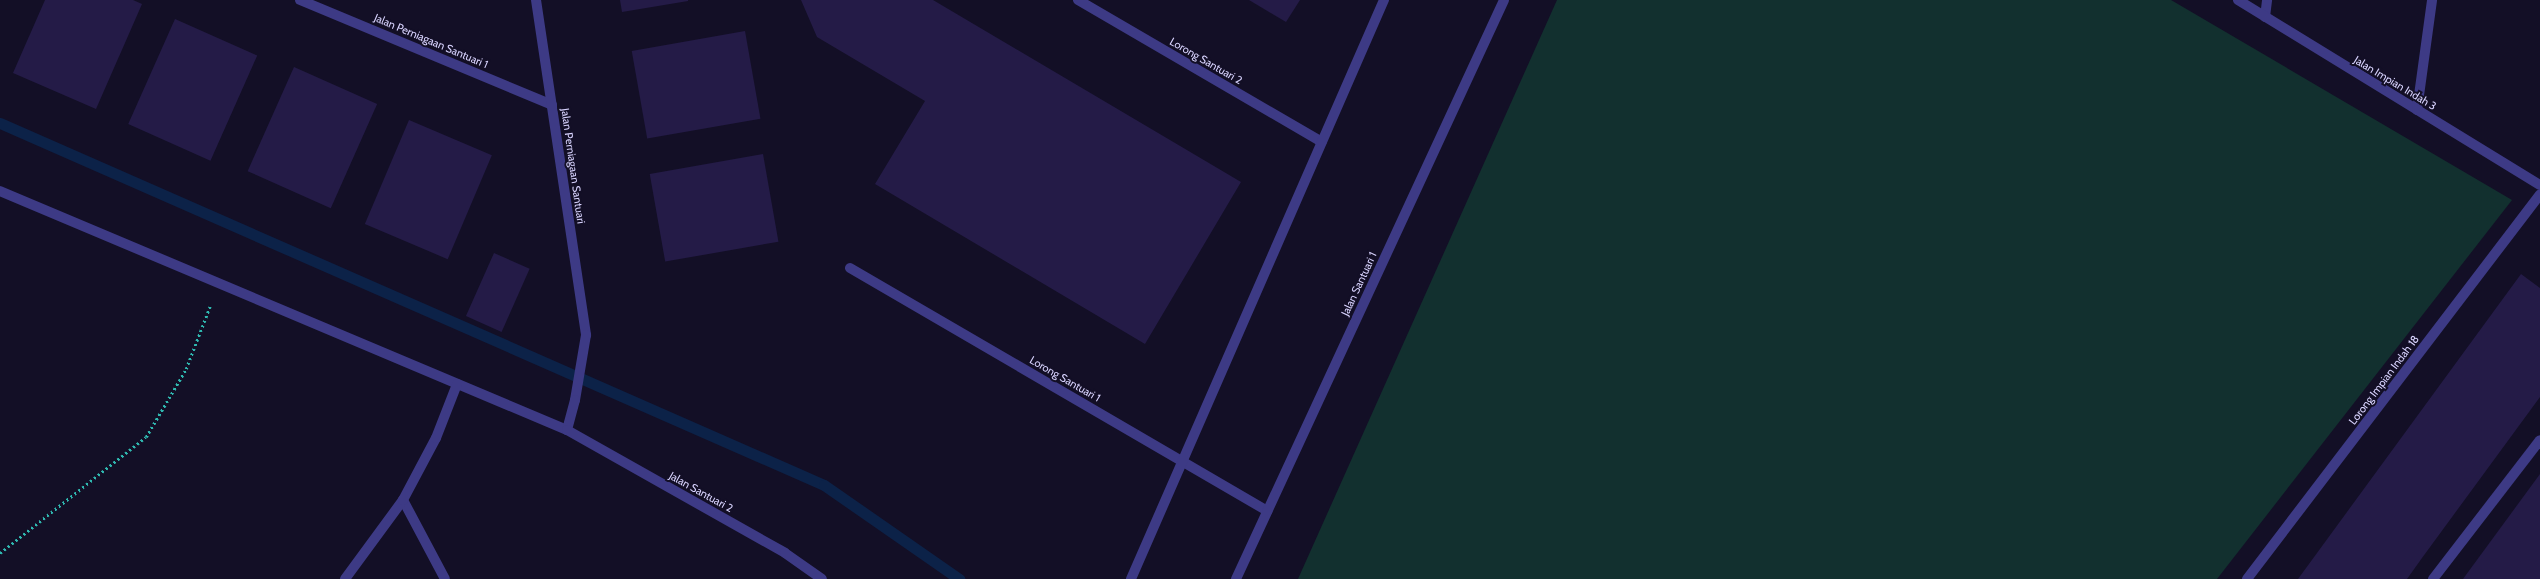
<!DOCTYPE html>
<style>
body{margin:0}
#map{position:relative;width:2540px;height:579px;overflow:hidden;background:#130f26;font-family:Cabin,sans-serif}
div>[style]{position:absolute}
.green>*{inset:0;background:#12302f}
.stream>*{height:11px;margin:-5.5px;padding:0 5.5px;transform-origin:5.5px;border-radius:5.5px;background:#0c2248}
.building>*{inset:0;background:#241b47;transform-origin:0 0}
.path>*{height:2.5px;margin-top:-1.25px;transform-origin:0;background:repeating-linear-gradient(90deg,#2fb8b0 0 2px,transparent 0 5px)}
.service>*{height:10px;margin:-5px;padding:0 5px;transform-origin:5px;border-radius:5px;background:#3d3a85}
.minor>*{height:10px;margin:-5px;padding:0 5px;transform-origin:5px;border-radius:5px;background:#3d3a85}
span{translate:-50% -50%;white-space:nowrap;text-align:center;line-height:1.15;-webkit-text-stroke:4px #130f26;paint-order:stroke}
.street-label{font-size:11px;color:#d9d4ff}
</style>
<div id="map">
<div class="green">
<div style="clip-path:polygon(1557px 0,2171px 0,2512px 200px,2217px 579px,1298px 579px)"></div>
</div>
<div class="stream">
<div style="left:0;top:123px;width:900px;rotate:23.72deg"></div>
<div style="left:824px;top:485px;width:165px;rotate:34.8deg"></div>
</div>
<div class="building">
<div style="clip-path:polygon(45px 0,133px 0,142px 4px,96px 109px,13px 73px)"></div>
<div style="clip-path:polygon(620px 0,688px 0,688px 1px,622px 12px)"></div>
<div style="clip-path:polygon(801px 0,933px 0,1241px 182px,1145px 344px,875px 184px,925px 101px,817px 37px)"></div>
<div style="clip-path:polygon(1249px 0,1300px 0,1286px 22px)"></div>
<div style="left:175px;top:19px;width:90px;height:115px;rotate:24deg"></div>
<div style="left:745px;top:31px;width:89px;height:115px;rotate:80deg"></div>
<div style="left:294px;top:67px;width:91px;height:114px;rotate:24deg"></div>
<div style="left:409px;top:120px;width:90px;height:113px;rotate:23deg"></div>
<div style="left:763px;top:154px;width:89px;height:115px;rotate:80deg"></div>
<div style="left:494px;top:253px;width:39px;height:69px;rotate:24deg"></div>
<div style="clip-path:polygon(2521px 274px,2540px 288px,2540px 397px,2422px 558px,2407px 579px,2298px 579px)"></div>
<div style="clip-path:polygon(2540px 474px,2540px 579px,2463px 579px)"></div>
</div>
<div class="path">
<div style="left:0;top:553px;width:186px;rotate:-38.5deg"></div>
<div style="left:146px;top:437px;width:79px;rotate:-59.5deg"></div>
<div style="left:186px;top:369px;width:67px;rotate:-69.1deg"></div>
</div>
<div class="service">
<div style="left:2265px;top:17px;width:17px;rotate:-83deg"></div>
<div style="left:0;top:191px;width:615px;rotate:22.86deg"></div>
<div style="left:403px;top:500px;width:89px;rotate:62deg"></div>
<div style="left:345px;top:579px;width:98px;rotate:-53.7deg"></div>
<div style="left:403px;top:500px;width:70px;rotate:-62deg"></div>
<div style="left:436px;top:438px;width:58px;rotate:-68.7deg"></div>
<div style="left:2433px;top:579px;width:175px;rotate:-52.4deg"></div>
</div>
<div class="minor">
<div style="left:300px;top:0;width:273px;rotate:22.6deg"></div>
<div style="left:536px;top:0;width:339px;rotate:81.5deg"></div>
<div style="left:586px;top:335px;width:66px;rotate:99.6deg"></div>
<div style="left:575px;top:400px;width:31px;rotate:105deg"></div>
<div style="left:567px;top:430px;width:250px;rotate:29.4deg"></div>
<div style="left:785px;top:553px;width:45px;rotate:35.1deg"></div>
<div style="left:1078px;top:0;width:282px;rotate:30.2deg"></div>
<div style="left:2238px;top:0;width:354px;rotate:31.5deg"></div>
<div style="left:2417px;top:110px;width:111px;rotate:-82.2deg"></div>
<div style="left:850px;top:268px;width:483px;rotate:30.2deg"></div>
<div style="left:1131px;top:579px;width:632px;rotate:-66.4deg"></div>
<div style="left:1236px;top:579px;width:638px;rotate:-65.16deg"></div>
<div style="left:2247px;top:579px;width:483px;rotate:-52.7deg"></div>
</div>
<div class="street-label">
<span style="left:431px;top:41px;rotate:23deg">Jalan Perniagaan Santuari 1</span>
<span style="left:1206px;top:61px;rotate:30deg">Lorong Santuari 2</span>
<span style="left:2395px;top:83px;rotate:31deg">Jalan Impian Indah 3</span>
<span style="left:573px;top:166px;rotate:82deg">Jalan Perniagaan Santuari</span>
<span style="left:1359px;top:284px;rotate:-65deg">Jalan Santuari 1</span>
<span style="left:1065px;top:379px;rotate:30deg">Lorong Santuari 1</span>
<span style="left:2384px;top:380px;rotate:-53deg">Lorong Impian Indah 18</span>
<span style="left:701px;top:492px;rotate:29deg">Jalan Santuari 2</span>
</div>
</div>
